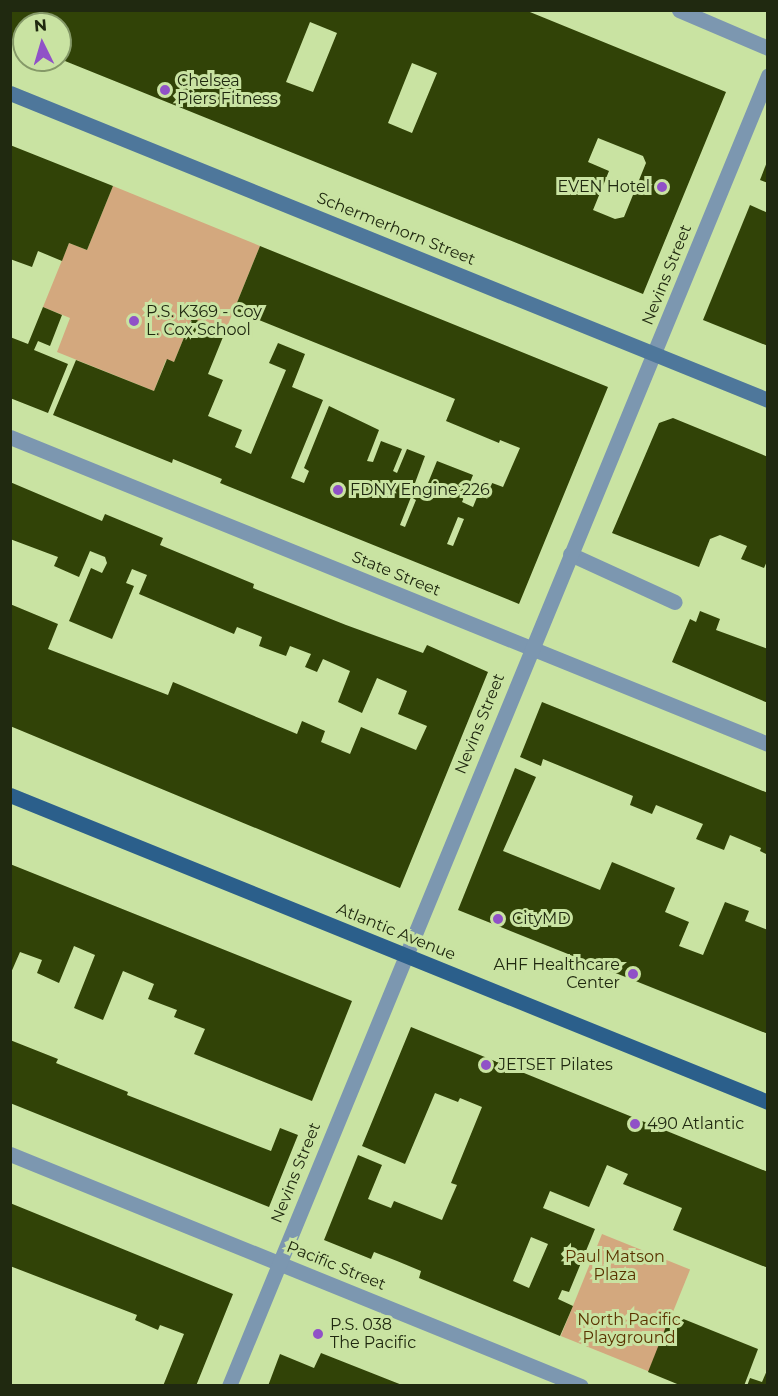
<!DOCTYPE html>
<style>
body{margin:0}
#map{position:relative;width:778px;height:1396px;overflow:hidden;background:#c9e3a2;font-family:Montserrat,sans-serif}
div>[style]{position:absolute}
.green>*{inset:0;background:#d3a87e;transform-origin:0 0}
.building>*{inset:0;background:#314307}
.service>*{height:15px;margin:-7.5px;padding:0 7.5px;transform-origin:7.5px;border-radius:7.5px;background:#7c97b0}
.minor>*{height:15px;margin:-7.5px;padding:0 7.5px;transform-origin:7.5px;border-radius:7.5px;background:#7c97b0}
.secondary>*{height:15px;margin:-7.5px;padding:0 7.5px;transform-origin:7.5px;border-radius:7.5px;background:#4e779b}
.primary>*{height:15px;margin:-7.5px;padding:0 7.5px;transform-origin:7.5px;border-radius:7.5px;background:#2b5f8b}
.dots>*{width:16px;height:16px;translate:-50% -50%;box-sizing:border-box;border:3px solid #c9e3a2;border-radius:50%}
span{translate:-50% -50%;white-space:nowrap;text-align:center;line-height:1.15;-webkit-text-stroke:6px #c9e3a2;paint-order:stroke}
.poi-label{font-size:16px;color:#202910}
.left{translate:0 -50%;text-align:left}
.right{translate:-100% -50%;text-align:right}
.street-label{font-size:16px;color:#202910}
.park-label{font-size:16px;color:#5a3300}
.frame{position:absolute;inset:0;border:12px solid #202910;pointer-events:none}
.north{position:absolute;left:12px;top:12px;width:60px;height:60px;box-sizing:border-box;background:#c9e3a2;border:2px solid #859968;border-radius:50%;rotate:355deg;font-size:16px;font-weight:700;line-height:24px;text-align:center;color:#202910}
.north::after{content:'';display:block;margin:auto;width:21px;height:27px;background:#9051c7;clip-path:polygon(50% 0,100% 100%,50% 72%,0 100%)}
</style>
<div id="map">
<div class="green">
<div style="clip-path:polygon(113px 186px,260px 246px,225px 332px,192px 318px,174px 362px,166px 360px,154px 391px,57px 352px,70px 318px,43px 307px,69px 243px,87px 250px)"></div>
<div style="left:602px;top:1234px;width:95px;height:110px;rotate:22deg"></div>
</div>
<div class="building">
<div style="clip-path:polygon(evenodd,10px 10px,525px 10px,726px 92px,643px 294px,60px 59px,60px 24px,24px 24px,24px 44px,10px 38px,10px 10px,310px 22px,337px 33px,313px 92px,286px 82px,310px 22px,10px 10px,412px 63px,437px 73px,412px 133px,388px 123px,412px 63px,10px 10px,598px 138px,643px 156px,646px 163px,624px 217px,615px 219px,593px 210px,609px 171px,588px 162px,598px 138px)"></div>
<div style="clip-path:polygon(10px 145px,113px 186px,87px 250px,69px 243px,62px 261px,38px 251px,32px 267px,10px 259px)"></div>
<div style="clip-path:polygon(767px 162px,768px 162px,768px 183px,760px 180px)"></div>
<div style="clip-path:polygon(750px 205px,768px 213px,768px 346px,703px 320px)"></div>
<div style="clip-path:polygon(evenodd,260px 246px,608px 387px,519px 604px,220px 483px,222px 479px,173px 459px,172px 463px,53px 415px,76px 360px,154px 391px,167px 359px,174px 362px,192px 318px,225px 332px,208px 374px,223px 380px,208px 416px,242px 430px,235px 447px,251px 454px,286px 370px,269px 363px,278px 343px,305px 354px,292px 387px,323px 400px,291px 478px,304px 483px,309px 471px,304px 468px,329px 406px,379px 430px,367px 461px,373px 462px,381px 441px,402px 449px,393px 471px,397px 473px,407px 449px,425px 456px,415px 483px,426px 488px,437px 461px,473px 475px,462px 502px,473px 507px,484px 480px,503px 487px,520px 448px,500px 440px,499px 443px,446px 421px,455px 399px,234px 310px,260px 246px,411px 497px,416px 500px,405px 527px,400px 525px,411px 497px,260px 246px,458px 517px,464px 519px,453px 546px,447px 544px,458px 517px)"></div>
<div style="clip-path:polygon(43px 307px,62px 315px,50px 346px,38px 341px,34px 350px,68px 364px,48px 413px,10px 398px,10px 337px,28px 344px)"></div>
<div style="clip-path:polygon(673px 418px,768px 457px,768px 559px,764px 568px,741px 559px,747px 546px,720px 535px,710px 539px,699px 567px,612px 533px,659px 423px)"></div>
<div style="clip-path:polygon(10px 482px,102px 521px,105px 514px,163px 538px,160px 545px,254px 584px,253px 588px,346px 625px,423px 653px,427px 645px,488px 672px,400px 888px,10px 726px,10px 604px,58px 624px,48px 649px,168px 695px,173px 682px,297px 734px,302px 721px,325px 731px,321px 742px,350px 754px,361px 727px,416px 750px,427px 726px,398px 714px,407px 691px,377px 678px,362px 713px,338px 702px,350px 671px,323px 659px,317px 672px,305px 667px,311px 654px,290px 646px,286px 656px,259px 646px,262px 637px,237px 627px,234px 634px,139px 594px,147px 575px,132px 569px,126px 583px,134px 586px,112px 639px,69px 621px,91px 568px,102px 573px,107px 563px,105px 557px,90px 551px,79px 577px,54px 566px,58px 557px,10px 539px)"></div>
<div style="clip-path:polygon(700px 611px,720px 619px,716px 630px,768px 649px,768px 703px,672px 662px,690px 619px,696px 622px)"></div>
<div style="clip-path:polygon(542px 702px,768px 793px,768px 855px,760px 851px,761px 848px,730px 835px,724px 850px,696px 839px,703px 824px,656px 805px,652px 814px,630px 805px,633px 796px,543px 759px,541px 766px,520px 757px)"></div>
<div style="clip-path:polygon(515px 768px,536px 777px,503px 851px,600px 890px,612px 862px,675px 888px,665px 912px,689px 922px,679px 946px,703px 955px,725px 902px,749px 911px,745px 921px,768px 930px,768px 1034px,458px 910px)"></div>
<div style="clip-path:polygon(10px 864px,352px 1001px,312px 1101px,194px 1054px,205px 1029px,174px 1017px,177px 1010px,148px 999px,154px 984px,123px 971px,103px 1020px,74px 1008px,95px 955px,74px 946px,59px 983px,37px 973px,42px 960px,20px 952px,10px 975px)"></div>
<div style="clip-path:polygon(evenodd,411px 1027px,768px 1172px,768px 1268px,673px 1230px,682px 1208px,623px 1184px,628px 1174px,607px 1165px,589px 1207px,550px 1191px,543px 1208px,595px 1229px,569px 1292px,562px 1290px,558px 1299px,573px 1306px,560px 1336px,419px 1278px,421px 1271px,397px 1261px,374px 1252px,371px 1259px,324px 1240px,358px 1155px,382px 1165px,368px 1199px,391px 1208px,394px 1201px,442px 1220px,450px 1201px,457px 1185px,451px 1183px,482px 1107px,460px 1098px,458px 1102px,435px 1093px,405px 1164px,362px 1146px,411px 1027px,531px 1237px,548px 1244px,529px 1288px,513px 1281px,531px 1237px)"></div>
<div style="clip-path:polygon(10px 1040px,58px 1059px,56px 1063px,128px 1092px,127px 1095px,271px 1151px,280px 1128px,298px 1135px,269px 1207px,10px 1103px)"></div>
<div style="clip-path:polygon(10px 1203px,233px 1294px,196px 1386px,163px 1386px,184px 1334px,160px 1325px,158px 1330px,135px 1320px,137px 1315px,10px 1266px)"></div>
<div style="clip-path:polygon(671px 1314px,758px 1349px,744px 1386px,682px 1386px,648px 1372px)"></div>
<div style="clip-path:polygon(321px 1353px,402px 1385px,402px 1386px,268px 1386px,280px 1354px,314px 1368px)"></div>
<div style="clip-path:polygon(768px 1368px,768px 1386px,747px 1386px,750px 1378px,762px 1382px)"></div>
</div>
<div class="service">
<div style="left:570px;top:554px;width:115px;rotate:24.6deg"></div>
</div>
<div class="minor">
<div style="left:679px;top:10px;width:97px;rotate:23.1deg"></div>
<div style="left:10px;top:437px;width:818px;rotate:22.05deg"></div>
<div style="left:10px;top:1154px;width:616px;rotate:22.11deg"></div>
<div style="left:229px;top:1386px;width:1417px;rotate:-67.64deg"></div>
</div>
<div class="secondary">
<div style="left:10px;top:93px;width:818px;rotate:22.05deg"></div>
</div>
<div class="primary">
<div style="left:10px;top:795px;width:818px;rotate:22.05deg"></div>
</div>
<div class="dots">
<div style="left:165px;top:90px;background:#9051c7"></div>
<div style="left:662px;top:187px;background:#9051c7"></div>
<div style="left:134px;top:321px;background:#9051c7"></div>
<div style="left:338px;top:490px;background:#9051c7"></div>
<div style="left:498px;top:919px;background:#9051c7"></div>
<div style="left:633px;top:974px;background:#9051c7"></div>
<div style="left:486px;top:1065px;background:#9051c7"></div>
<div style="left:635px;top:1124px;background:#9051c7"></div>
<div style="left:318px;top:1334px;background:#9051c7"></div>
</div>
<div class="poi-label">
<span class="left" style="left:177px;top:90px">Chelsea<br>Piers Fitness</span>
<span class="right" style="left:650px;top:187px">EVEN Hotel</span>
<span class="left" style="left:146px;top:321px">P.S. K369 - Coy<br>L. Cox School</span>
<span class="left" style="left:350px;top:490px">FDNY Engine 226</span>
<span class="left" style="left:512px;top:919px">CityMD</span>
<span class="right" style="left:620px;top:974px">AHF Healthcare<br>Center</span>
<span class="left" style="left:498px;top:1065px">JETSET Pilates</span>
<span class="left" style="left:647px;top:1124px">490 Atlantic</span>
<span class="left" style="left:330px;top:1334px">P.S. 038<br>The Pacific</span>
</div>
<div class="street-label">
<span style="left:396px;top:229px;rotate:22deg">Schermerhorn Street</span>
<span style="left:667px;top:275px;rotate:-68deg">Nevins Street</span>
<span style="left:396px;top:574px;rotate:22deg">State Street</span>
<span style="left:480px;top:724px;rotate:-68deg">Nevins Street</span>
<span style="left:396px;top:932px;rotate:22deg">Atlantic Avenue</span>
<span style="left:296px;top:1173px;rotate:-68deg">Nevins Street</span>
<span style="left:336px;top:1266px;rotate:22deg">Pacific Street</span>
</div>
<div class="park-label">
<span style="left:615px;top:1266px">Paul Matson<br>Plaza</span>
<span style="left:629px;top:1329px">North Pacific<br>Playground</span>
</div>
<div class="frame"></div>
<div class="north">N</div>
</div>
